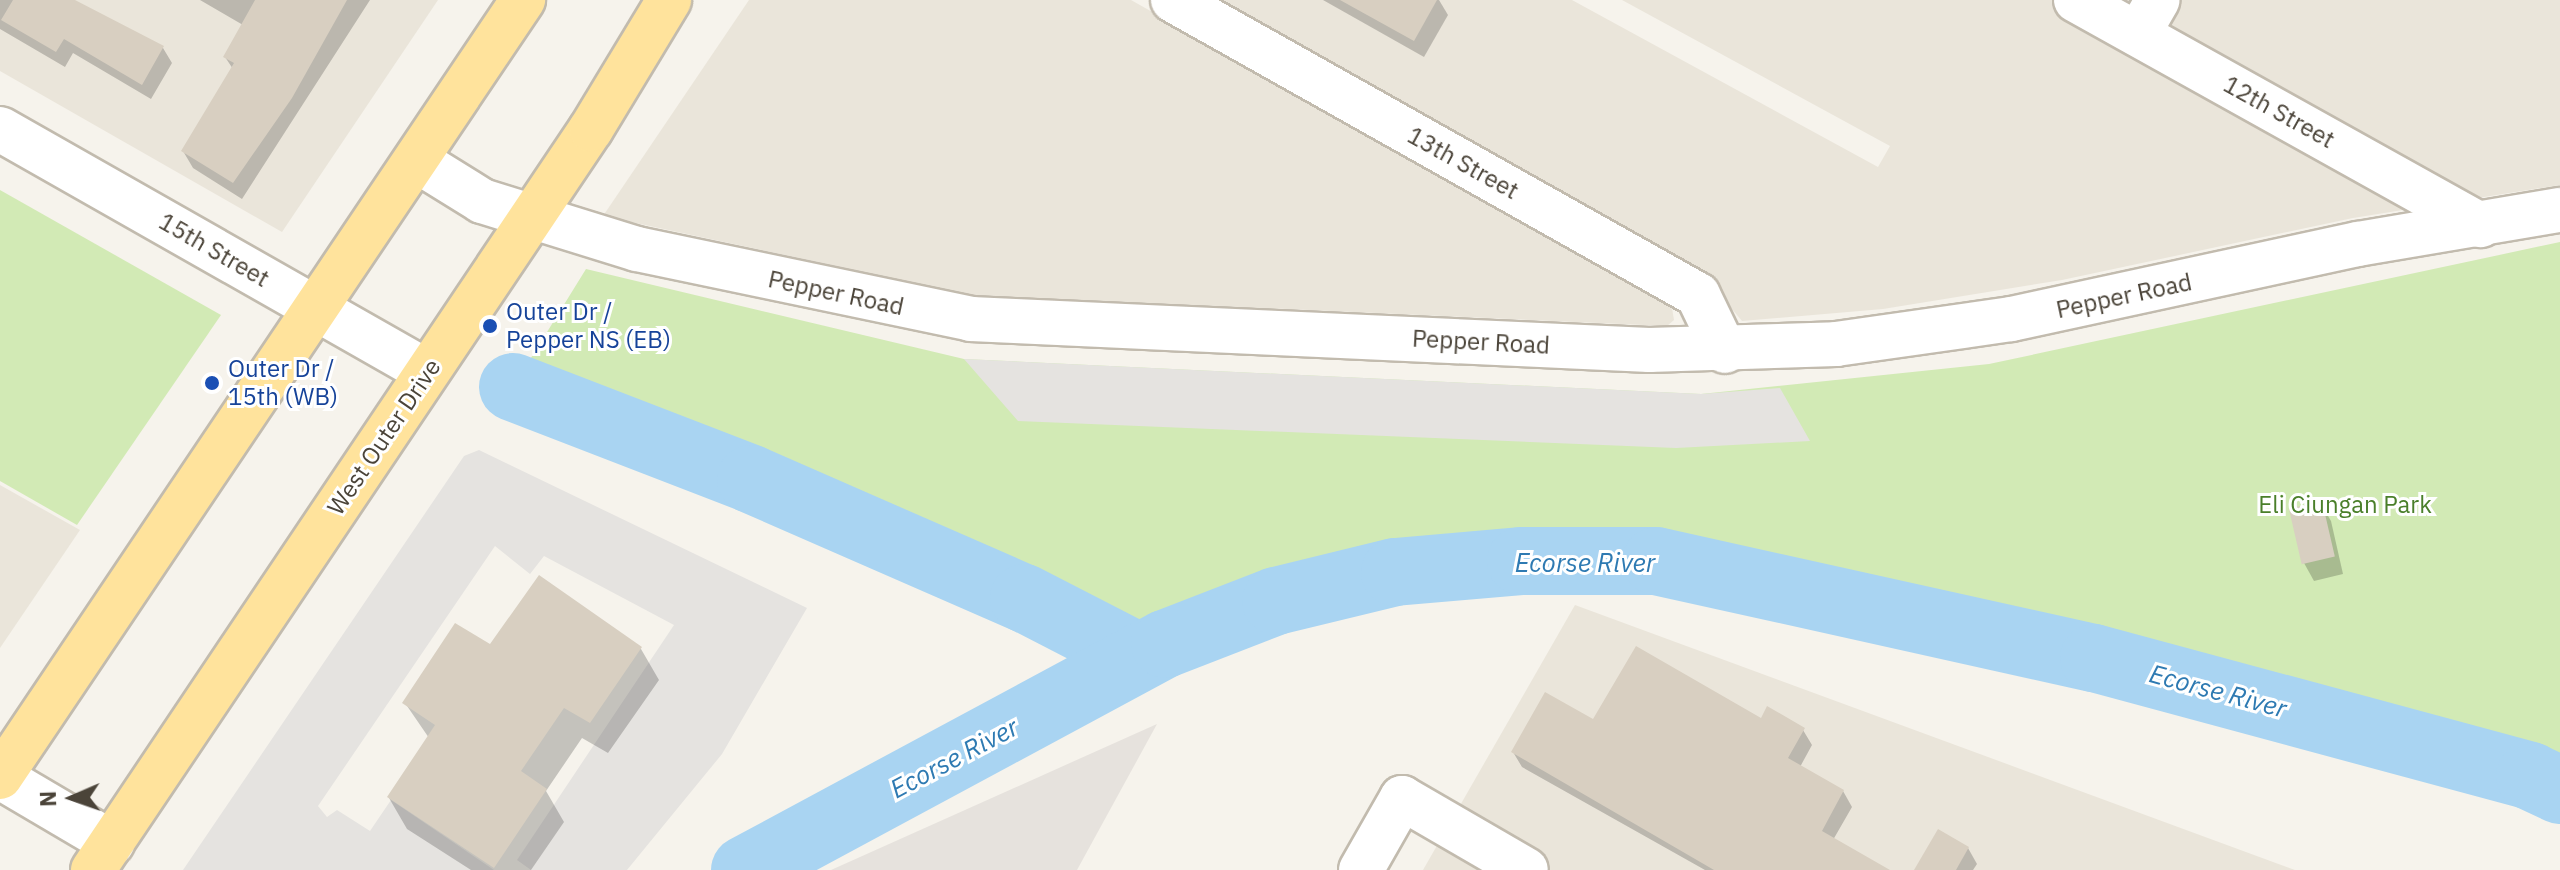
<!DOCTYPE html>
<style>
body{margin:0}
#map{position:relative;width:2560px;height:870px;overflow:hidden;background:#f6f3ec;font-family:"IBM Plex Sans",sans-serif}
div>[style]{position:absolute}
.residential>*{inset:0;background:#eae5da}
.industrial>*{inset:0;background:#e6e2dd}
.green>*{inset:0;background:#d2eab5}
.parking>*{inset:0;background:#e5e3e0}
.shadow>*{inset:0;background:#0003}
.river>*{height:68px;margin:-34px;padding:0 34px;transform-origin:34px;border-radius:34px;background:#a9d4f2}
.building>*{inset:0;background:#d8cfc1;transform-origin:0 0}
.roads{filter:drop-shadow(2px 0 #c2bbae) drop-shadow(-2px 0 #c2bbae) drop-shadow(0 2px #c2bbae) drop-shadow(0 -2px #c2bbae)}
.minor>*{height:44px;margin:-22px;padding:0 22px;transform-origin:22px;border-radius:22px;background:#fff}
.major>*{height:44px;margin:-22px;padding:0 22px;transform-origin:22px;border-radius:22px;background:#ffe39c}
.dots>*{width:22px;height:22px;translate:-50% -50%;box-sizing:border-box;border:4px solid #fff;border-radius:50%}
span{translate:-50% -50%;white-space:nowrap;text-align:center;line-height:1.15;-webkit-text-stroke:6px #fff;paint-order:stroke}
.street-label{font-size:24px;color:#4b4439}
.transit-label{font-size:24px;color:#164399}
.left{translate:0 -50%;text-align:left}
.park-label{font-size:24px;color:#4a7f2a}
.water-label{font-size:26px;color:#2e7ab2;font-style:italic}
.north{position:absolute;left:32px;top:758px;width:80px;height:80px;-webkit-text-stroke:6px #fff;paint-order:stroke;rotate:268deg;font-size:22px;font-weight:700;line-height:32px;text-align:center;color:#4b4439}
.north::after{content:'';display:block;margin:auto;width:28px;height:36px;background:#4b4439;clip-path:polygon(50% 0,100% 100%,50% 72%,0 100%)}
</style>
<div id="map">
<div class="residential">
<div style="clip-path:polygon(0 0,438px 0,282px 232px,0 71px)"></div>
<div style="clip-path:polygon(749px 0,1131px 0,1657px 296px,1672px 308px,1674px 320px,1667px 326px,971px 295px,603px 216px)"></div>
<div style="clip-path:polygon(1210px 0,1572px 0,1878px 167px,1890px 146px,1622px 0,2560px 0,2560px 185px,2353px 218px,2062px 280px,1883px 309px,1742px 321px,1717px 291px)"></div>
<div style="clip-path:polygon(0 485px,80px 530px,0 648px)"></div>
<div style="clip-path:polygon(1575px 605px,2295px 870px,1423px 870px)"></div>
</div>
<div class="industrial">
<div style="clip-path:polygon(1157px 724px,1077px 870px,831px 870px)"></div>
</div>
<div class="green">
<div style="clip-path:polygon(0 190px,221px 315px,77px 525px,0 481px)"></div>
<div style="clip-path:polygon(2560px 242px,2560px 790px,2530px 776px,2094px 658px,1656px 561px,1521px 561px,1395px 572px,1276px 601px,1139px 657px,1024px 598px,751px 479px,513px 387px,586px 269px,964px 359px,1701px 394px,1989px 364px)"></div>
</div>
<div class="parking">
<div style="clip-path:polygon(964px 359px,1701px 394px,1780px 388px,1810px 441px,1676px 448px,1018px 421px)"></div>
<div style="clip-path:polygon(479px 450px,807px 608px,722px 754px,627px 870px,531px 870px,517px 860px,674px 625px,544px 556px,530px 574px,495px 546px,318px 806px,327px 817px,337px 810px,370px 831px,391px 800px,494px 870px,183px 870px,464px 456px)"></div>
</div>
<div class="shadow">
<div style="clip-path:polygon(0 0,71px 0,163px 48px,172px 63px,151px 99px,73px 53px,65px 67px,0 29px)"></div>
<div style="clip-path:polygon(200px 0,370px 0,242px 199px,193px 168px,183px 151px,233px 69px,225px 57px,243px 25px)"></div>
<div style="clip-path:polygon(1323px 0,1439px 0,1448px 15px,1424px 57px)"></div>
<div style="clip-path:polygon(2321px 504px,2331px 521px,2343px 574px,2314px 581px,2304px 563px)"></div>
<div style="clip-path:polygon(539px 578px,641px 649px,659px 680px,608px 753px,582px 738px,546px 791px,564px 822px,531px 870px,471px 870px,407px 829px,389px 798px,429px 738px,405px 703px,491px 647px)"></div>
<div style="clip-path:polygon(1762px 720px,1803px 730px,1812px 745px,1800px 767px,1843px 791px,1852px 807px,1833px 840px,1886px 870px,1705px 870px,1522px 767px,1513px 752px,1594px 722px)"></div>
<div style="clip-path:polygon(1968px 848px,1977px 864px,1973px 870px,1916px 870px)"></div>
</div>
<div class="river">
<div style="left:513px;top:387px;width:255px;rotate:21.1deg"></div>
<div style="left:751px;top:479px;width:298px;rotate:23.6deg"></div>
<div style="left:1024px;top:598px;width:129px;rotate:27.2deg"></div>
<div style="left:745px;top:870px;width:477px;rotate:-28.3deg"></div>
<div style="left:1165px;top:644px;width:119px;rotate:-21.2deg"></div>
<div style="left:1276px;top:601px;width:122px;rotate:-13.7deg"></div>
<div style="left:1395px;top:572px;width:126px;rotate:-5deg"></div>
<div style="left:1521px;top:561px;width:135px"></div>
<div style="left:1656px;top:561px;width:449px;rotate:12.5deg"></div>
<div style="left:2094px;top:658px;width:452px;rotate:15.1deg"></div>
<div style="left:2530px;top:776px;width:33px;rotate:25deg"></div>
</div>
<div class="building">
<div style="clip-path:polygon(13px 0,75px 0,164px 46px,142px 85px,64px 39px,56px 52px,1px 20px)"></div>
<div style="clip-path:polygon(255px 0,347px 0,292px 98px,233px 183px,181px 151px,234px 63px,223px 57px)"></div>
<div style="clip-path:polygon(1340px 0,1437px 0,1414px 41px)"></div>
<div style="left:2322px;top:501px;width:57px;height:34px;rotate:77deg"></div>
<div style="clip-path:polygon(539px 575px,642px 647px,590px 723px,564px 708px,521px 771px,547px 789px,494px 868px,387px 797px,435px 725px,402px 703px,455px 623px,490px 644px)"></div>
<div style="clip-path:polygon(1636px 646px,1761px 718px,1767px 706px,1805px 728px,1788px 758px,1844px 790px,1822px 831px,1890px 870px,1714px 870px,1511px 752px,1545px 692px,1593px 719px)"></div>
<div style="clip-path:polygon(1938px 829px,1969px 847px,1956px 870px,1914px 870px)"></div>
</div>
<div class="roads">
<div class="minor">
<div style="left:1173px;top:0;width:602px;rotate:29.33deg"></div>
<div style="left:1698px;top:295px;width:62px;rotate:64.3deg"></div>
<div style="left:2076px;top:0;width:463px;rotate:29.1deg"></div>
<div style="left:2138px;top:34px;width:39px;rotate:-60deg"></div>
<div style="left:0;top:129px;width:491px;rotate:29.6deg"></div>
<div style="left:416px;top:160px;width:78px;rotate:31.8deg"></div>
<div style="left:482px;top:201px;width:162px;rotate:17.2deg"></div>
<div style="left:637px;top:249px;width:341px;rotate:11.8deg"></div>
<div style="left:971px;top:319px;width:679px;rotate:2.62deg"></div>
<div style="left:1649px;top:350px;width:187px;rotate:-1.8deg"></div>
<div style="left:1836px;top:344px;width:177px;rotate:-8.1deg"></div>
<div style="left:2011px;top:319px;width:355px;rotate:-12.2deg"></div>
<div style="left:2358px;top:244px;width:205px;rotate:-9.6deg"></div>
<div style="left:0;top:777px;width:130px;rotate:30.5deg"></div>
<div style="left:1361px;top:870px;width:83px;rotate:-60.3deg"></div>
<div style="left:1402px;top:798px;width:143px;rotate:30.1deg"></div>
</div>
<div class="major">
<div style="left:0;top:777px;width:937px;rotate:-56.06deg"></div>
<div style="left:93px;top:870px;width:893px;rotate:-56.1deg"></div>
<div style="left:591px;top:129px;width:151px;rotate:-58.8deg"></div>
</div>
</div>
<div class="dots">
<div style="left:490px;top:326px;background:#1a4fb4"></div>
<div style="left:212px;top:383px;background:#1a4fb4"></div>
</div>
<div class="street-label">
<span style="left:2279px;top:112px;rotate:29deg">12th Street</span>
<span style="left:1463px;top:163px;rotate:29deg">13th Street</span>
<span style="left:214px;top:250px;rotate:30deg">15th Street</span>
<span style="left:836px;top:293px;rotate:12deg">Pepper Road</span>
<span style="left:2124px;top:296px;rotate:-12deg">Pepper Road</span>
<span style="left:1481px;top:342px;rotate:3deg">Pepper Road</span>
<span style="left:384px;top:437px;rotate:-56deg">West Outer Drive</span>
</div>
<div class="transit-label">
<span class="left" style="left:506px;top:326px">Outer Dr /<br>Pepper NS (EB)</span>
<span class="left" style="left:228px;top:383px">Outer Dr /<br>15th (WB)</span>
</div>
<div class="park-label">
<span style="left:2345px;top:505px">Eli Ciungan Park</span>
</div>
<div class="water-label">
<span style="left:1585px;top:563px">Ecorse River</span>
<span style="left:2218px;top:691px;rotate:15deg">Ecorse River</span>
<span style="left:954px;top:758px;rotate:-28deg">Ecorse River</span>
</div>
<div class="north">N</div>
</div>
